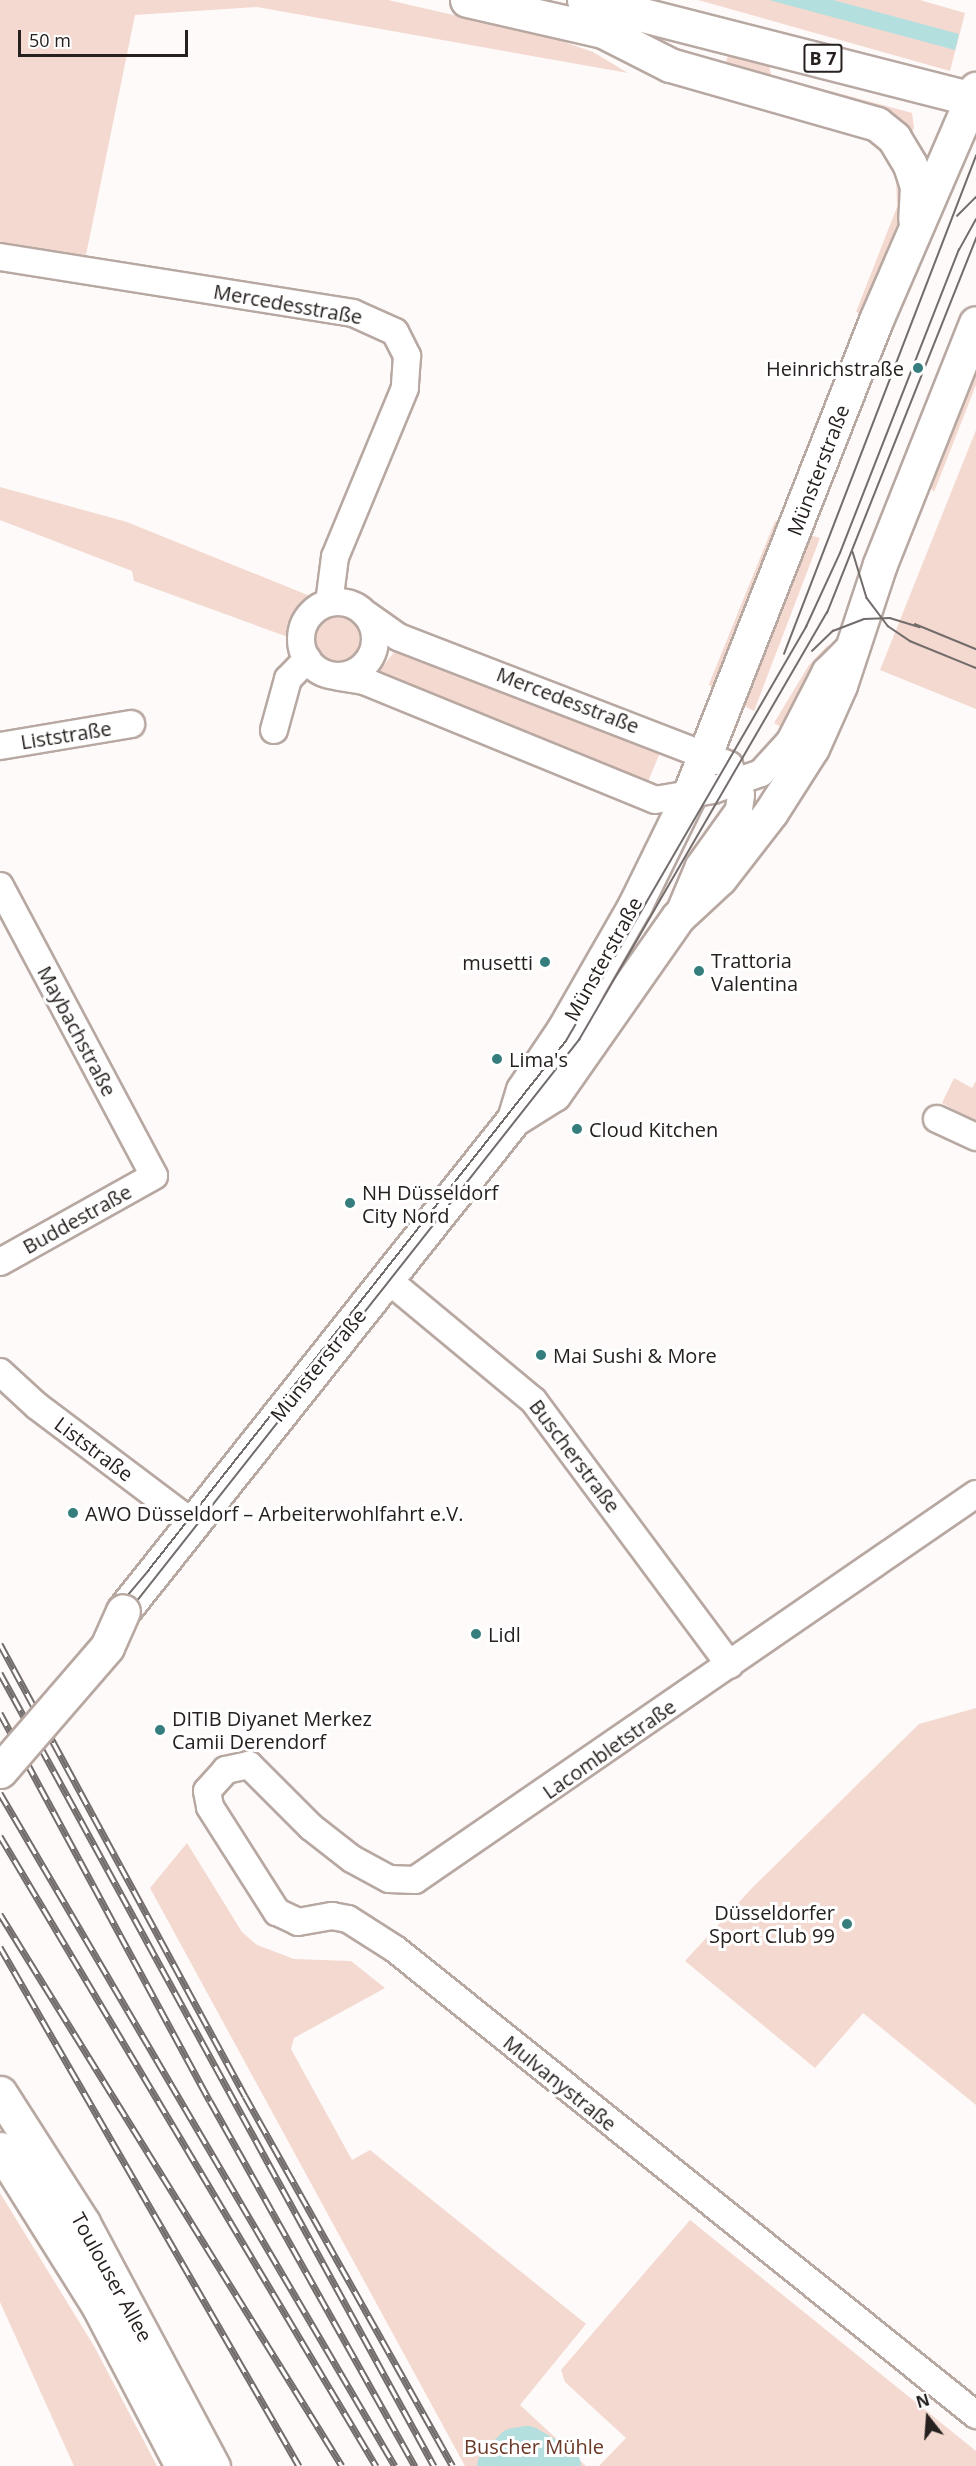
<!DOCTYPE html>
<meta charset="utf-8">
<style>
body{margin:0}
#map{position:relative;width:976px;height:2466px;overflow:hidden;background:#fefaf9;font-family:"Open Sans",sans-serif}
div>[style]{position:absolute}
.green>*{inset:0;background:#f4d9d0;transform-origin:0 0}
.round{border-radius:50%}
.water>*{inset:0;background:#b3dfde}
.river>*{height:40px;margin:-20px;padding:0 20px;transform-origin:20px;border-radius:20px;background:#b3dfde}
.roads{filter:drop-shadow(2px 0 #b8a8a2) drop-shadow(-2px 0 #b8a8a2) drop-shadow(0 2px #b8a8a2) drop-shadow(0 -2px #b8a8a2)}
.minor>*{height:26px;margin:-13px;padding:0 13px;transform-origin:13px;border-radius:13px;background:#fff}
.minor>.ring{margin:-13px;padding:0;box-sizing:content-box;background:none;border:26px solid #fff;border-radius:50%}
.major>*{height:33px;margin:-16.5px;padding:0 16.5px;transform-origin:16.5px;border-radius:16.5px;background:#fff}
.tram>*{height:1.5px;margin:-0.75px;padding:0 0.75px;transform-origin:0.75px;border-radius:0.75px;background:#726c6b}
.rail>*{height:7px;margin-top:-3.5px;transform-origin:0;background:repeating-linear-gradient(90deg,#fff 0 14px,#726c6b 0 28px);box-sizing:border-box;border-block:2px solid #726c6b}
.bridges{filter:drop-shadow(2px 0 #b8a8a2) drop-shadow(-2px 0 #b8a8a2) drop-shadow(0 2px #b8a8a2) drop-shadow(0 -2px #b8a8a2)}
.major-bridge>*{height:33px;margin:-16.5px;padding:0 16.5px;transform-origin:16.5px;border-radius:16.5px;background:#fff}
.dots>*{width:16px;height:16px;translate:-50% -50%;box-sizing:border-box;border:3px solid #fff;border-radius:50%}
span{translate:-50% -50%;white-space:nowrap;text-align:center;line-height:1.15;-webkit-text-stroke:6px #fff;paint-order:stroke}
.shield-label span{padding:2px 4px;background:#fff;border:2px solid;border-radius:4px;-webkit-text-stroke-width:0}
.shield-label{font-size:18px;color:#26201e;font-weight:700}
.street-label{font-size:20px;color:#26201e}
.poi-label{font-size:20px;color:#26201e}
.right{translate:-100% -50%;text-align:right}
.left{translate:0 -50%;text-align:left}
.park-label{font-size:20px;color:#693826}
.north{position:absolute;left:898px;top:2388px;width:60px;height:60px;-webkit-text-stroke:4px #fff;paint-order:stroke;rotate:343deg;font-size:16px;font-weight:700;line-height:24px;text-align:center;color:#26201e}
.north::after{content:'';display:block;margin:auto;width:21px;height:27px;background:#26201e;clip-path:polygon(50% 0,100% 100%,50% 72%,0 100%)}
.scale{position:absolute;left:18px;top:30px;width:170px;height:27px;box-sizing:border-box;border:3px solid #26201e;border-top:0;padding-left:8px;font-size:18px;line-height:21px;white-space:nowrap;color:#26201e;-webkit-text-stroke:4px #fff;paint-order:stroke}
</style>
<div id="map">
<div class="green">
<div style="clip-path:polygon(0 0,388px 0,553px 38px,593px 52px,628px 73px,257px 7px,135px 15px,86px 255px,0 243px)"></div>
<div style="clip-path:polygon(698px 0,920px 0,965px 13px,950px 71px)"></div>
<div style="clip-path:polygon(728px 55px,769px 65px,771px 75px,912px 113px,914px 128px,908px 140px,737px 70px,726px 62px)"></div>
<div style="clip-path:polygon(896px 170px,902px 178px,899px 219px,862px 314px,856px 312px,897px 207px)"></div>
<div style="clip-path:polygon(976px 368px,976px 385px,934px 492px,930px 487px)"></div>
<div style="clip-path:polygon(976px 430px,976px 709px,880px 670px)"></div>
<div style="clip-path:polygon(0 487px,127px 522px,310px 596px,288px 637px,134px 581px,132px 571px,0 520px)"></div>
<div style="left:775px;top:521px;width:5px;height:177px;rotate:22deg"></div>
<div style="clip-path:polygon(810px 535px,820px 538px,754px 711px,743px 705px)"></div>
<div class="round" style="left:312px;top:615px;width:48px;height:48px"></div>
<div style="clip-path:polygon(829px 644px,788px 731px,774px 723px,809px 665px)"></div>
<div style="clip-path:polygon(396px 650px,662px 748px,647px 784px,381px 682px,378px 672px)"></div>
<div style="clip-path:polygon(954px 1078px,972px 1088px,976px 1081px,976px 1122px,942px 1103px)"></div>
<div style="clip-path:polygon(976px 1708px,976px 2105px,863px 2013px,815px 2068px,685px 1961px,752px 1888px,919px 1724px)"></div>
<div style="clip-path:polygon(187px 1843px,242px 1932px,257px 1945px,294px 1959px,351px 1961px,385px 1988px,294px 2038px,291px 2049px,352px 2160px,370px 2150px,586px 2324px,520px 2405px,586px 2466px,465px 2466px,150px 1888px)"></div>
<div style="clip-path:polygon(0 2193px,94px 2346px,157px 2466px,74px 2466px,0 2302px)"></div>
<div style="clip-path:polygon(690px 2220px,976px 2451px,976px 2466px,599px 2466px,626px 2438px,565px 2382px,561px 2370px)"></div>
</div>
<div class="water">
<div style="clip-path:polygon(769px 0,833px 0,959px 34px,955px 50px)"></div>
</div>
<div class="river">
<div style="left:497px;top:2466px;width:25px;rotate:-45deg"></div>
<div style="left:515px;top:2448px;width:12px;rotate:-9deg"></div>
<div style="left:527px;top:2446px;width:39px;rotate:30deg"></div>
</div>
<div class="roads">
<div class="minor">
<div style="left:0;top:257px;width:357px;rotate:9deg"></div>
<div style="left:353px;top:313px;width:46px;rotate:24.3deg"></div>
<div style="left:395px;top:332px;width:27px;rotate:63deg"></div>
<div style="left:407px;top:356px;width:32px;rotate:94deg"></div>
<div style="left:405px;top:388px;width:183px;rotate:112.5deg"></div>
<div style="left:335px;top:557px;width:46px;rotate:97.4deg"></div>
<div class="ring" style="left:301px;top:602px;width:48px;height:48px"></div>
<div style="left:367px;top:615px;width:38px;rotate:35deg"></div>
<div style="left:398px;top:637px;width:355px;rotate:21.1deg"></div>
<div style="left:729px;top:765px;width:32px;rotate:68deg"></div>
<div style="left:741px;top:795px;width:15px;rotate:98deg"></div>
<div style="left:739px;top:810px;width:69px;rotate:125.5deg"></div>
<div style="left:699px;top:866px;width:49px;rotate:112.9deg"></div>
<div style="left:339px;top:677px;width:25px;rotate:9deg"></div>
<div style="left:364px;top:681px;width:314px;rotate:22.2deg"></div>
<div style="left:655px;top:800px;width:59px;rotate:-9.8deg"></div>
<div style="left:713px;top:790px;width:51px;rotate:-19.5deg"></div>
<div style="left:761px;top:773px;width:43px;rotate:-47.8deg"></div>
<div style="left:790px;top:741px;width:79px;rotate:-62.8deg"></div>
<div style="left:826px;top:671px;width:33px;rotate:-45deg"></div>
<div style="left:274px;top:730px;width:53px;rotate:-74.6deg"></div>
<div style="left:288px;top:679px;width:28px;rotate:-46deg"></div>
<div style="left:0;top:746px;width:133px;rotate:-9.5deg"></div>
<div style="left:0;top:886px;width:328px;rotate:62deg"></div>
<div style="left:154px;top:1176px;width:176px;rotate:150.8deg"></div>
<div style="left:937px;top:1119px;width:43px;rotate:24.8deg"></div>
<div style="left:387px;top:1279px;width:190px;rotate:39.7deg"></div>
<div style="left:533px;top:1400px;width:330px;rotate:53.4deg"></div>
<div style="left:0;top:1372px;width:50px;rotate:42.6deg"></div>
<div style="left:37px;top:1406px;width:194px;rotate:37deg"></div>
<div style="left:976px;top:1494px;width:681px;rotate:145.47deg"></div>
<div style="left:415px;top:1880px;width:26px;rotate:-178deg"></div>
<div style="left:389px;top:1879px;width:42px;rotate:-151.6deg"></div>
<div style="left:352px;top:1859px;width:52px;rotate:-142deg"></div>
<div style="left:311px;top:1827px;width:88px;rotate:-135deg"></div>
<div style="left:249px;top:1765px;width:24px;rotate:168deg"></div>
<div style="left:226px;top:1770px;width:28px;rotate:132deg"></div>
<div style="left:207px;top:1791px;width:16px;rotate:79deg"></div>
<div style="left:210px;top:1807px;width:125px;rotate:57.5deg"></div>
<div style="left:277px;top:1912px;width:23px;rotate:25deg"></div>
<div style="left:298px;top:1922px;width:35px;rotate:-10deg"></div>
<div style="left:332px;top:1916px;width:16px;rotate:11deg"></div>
<div style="left:348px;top:1919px;width:56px;rotate:32.6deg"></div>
<div style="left:395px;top:1949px;width:745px;rotate:38.73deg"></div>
</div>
<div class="major">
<div style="left:467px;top:0;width:139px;rotate:12.8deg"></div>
<div style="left:603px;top:31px;width:75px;rotate:26.9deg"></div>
<div style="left:670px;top:65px;width:215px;rotate:15.9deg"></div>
<div style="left:877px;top:124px;width:22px;rotate:39deg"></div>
<div style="left:894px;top:138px;width:31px;rotate:59deg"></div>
<div style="left:910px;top:165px;width:22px;rotate:72deg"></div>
<div style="left:917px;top:186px;width:33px;rotate:93deg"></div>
<div style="left:584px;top:0;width:405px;rotate:14.3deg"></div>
<div style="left:514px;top:1119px;width:30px;rotate:-73deg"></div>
<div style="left:523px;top:1090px;width:73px;rotate:-56.1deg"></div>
<div style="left:564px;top:1029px;width:143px;rotate:-60.2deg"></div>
<div style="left:635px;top:905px;width:123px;rotate:-63.9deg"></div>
<div style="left:689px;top:795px;width:510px;rotate:-68.51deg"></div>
<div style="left:876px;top:320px;width:252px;rotate:-66.6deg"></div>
<div style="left:123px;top:1611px;width:628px;rotate:-51.53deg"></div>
<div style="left:514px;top:1119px;width:47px;rotate:-32deg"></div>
<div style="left:554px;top:1094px;width:216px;rotate:-55deg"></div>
<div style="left:678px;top:917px;width:57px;rotate:-42.9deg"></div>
<div style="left:720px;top:878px;width:83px;rotate:-52.3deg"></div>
<div style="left:771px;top:812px;width:76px;rotate:-57.4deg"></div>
<div style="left:812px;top:748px;width:69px;rotate:-66deg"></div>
<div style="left:840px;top:685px;width:127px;rotate:-71.7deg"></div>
<div style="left:880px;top:564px;width:259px;rotate:-68.3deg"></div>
<div style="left:0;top:2093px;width:154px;rotate:57.4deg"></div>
<div style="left:83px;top:2223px;width:276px;rotate:61.9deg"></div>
<div style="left:0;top:2149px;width:186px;rotate:57.9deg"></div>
<div style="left:99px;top:2307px;width:179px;rotate:62.4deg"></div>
</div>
</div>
<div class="tram">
<div style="left:957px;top:216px;width:27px;rotate:-45deg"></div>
<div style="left:853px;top:552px;width:48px;rotate:73.1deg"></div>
<div style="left:867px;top:598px;width:35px;rotate:53deg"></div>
<div style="left:888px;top:626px;width:27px;rotate:34deg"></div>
<div style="left:910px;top:641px;width:71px;rotate:22.2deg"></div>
<div style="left:915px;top:624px;width:66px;rotate:22.3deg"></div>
<div style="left:812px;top:651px;width:29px;rotate:-44deg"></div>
<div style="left:833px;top:631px;width:33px;rotate:-21deg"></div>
<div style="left:864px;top:619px;width:26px;rotate:-2deg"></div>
<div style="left:890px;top:618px;width:31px;rotate:17deg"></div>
<div style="left:784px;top:654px;width:534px;rotate:-68.92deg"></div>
<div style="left:0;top:1747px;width:230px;rotate:-49.9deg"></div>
<div style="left:148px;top:1571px;width:675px;rotate:-51.74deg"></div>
<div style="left:566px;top:1041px;width:479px;rotate:-59.9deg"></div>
<div style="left:806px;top:627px;width:81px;rotate:-65.3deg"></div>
<div style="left:840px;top:553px;width:326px;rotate:-68.6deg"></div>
<div style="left:959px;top:250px;width:35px;rotate:-61deg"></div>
<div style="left:0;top:1763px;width:206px;rotate:-49.7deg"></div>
<div style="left:133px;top:1606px;width:721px;rotate:-51.76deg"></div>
<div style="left:579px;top:1040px;width:494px;rotate:-59.9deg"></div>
<div style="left:827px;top:613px;width:404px;rotate:-68.3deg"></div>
</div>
<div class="rail">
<div style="left:0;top:1644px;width:514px;rotate:61.54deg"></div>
<div style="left:245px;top:2096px;width:424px;rotate:60.7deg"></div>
<div style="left:0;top:1673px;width:904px;rotate:61.31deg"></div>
<div style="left:0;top:1713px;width:441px;rotate:61.6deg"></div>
<div style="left:210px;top:2101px;width:419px;rotate:60.7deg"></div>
<div style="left:0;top:1793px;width:780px;rotate:59.59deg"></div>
<div style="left:0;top:1836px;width:734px;rotate:59.17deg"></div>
<div style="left:0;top:1914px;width:649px;rotate:58.22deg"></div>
<div style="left:0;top:1947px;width:599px;rotate:60.05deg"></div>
</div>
<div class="bridges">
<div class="major-bridge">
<div style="left:0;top:1771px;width:164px;rotate:-49.2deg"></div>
<div style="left:107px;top:1647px;width:39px;rotate:-66deg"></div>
</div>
</div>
<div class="dots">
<div style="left:918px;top:368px;background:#357e7d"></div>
<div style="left:545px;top:962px;background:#357e7d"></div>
<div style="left:699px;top:971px;background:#357e7d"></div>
<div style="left:497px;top:1059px;background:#357e7d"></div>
<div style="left:577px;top:1129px;background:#357e7d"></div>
<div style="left:350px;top:1203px;background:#357e7d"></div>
<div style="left:541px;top:1355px;background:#357e7d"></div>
<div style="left:73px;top:1513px;background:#357e7d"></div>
<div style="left:476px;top:1634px;background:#357e7d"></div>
<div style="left:160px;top:1730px;background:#357e7d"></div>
<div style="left:847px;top:1924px;background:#357e7d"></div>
</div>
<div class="shield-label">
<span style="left:823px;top:58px">B 7</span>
</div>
<div class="street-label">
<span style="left:288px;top:304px;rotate:10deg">Mercedesstraße</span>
<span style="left:818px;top:470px;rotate:-69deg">Münsterstraße</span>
<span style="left:568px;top:700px;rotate:21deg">Mercedesstraße</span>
<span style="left:66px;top:735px;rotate:-9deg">Liststraße</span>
<span style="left:603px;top:959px;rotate:-61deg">Münsterstraße</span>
<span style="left:77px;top:1031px;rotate:62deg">Maybachstraße</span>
<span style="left:77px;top:1219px;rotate:-29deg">Buddestraße</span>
<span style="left:318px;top:1365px;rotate:-51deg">Münsterstraße</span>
<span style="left:94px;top:1449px;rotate:37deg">Liststraße</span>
<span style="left:575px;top:1456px;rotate:53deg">Buscherstraße</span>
<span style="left:609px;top:1749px;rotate:-35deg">Lacombletstraße</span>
<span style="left:560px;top:2083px;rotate:39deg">Mulvanystraße</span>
<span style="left:112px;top:2277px;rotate:61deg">Toulouser Allee</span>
</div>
<div class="poi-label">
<span class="right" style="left:904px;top:368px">Heinrichstraße</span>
<span class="left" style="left:711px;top:972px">Trattoria<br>Valentina</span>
<span class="right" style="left:533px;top:962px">musetti</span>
<span class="left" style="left:509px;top:1059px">Lima's</span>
<span class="left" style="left:589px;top:1129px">Cloud Kitchen</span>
<span class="left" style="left:362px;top:1204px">NH Düsseldorf<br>City Nord</span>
<span class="left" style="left:553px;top:1355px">Mai Sushi &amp; More</span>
<span class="left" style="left:85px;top:1513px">AWO Düsseldorf – Arbeiterwohlfahrt e.V.</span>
<span class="left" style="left:488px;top:1634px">Lidl</span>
<span class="left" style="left:172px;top:1730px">DITIB Diyanet Merkez<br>Camii Derendorf</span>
<span class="right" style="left:835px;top:1924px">Düsseldorfer<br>Sport Club 99</span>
</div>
<div class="park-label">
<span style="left:534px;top:2446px">Buscher Mühle</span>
</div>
<div class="north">N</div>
<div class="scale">50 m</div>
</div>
